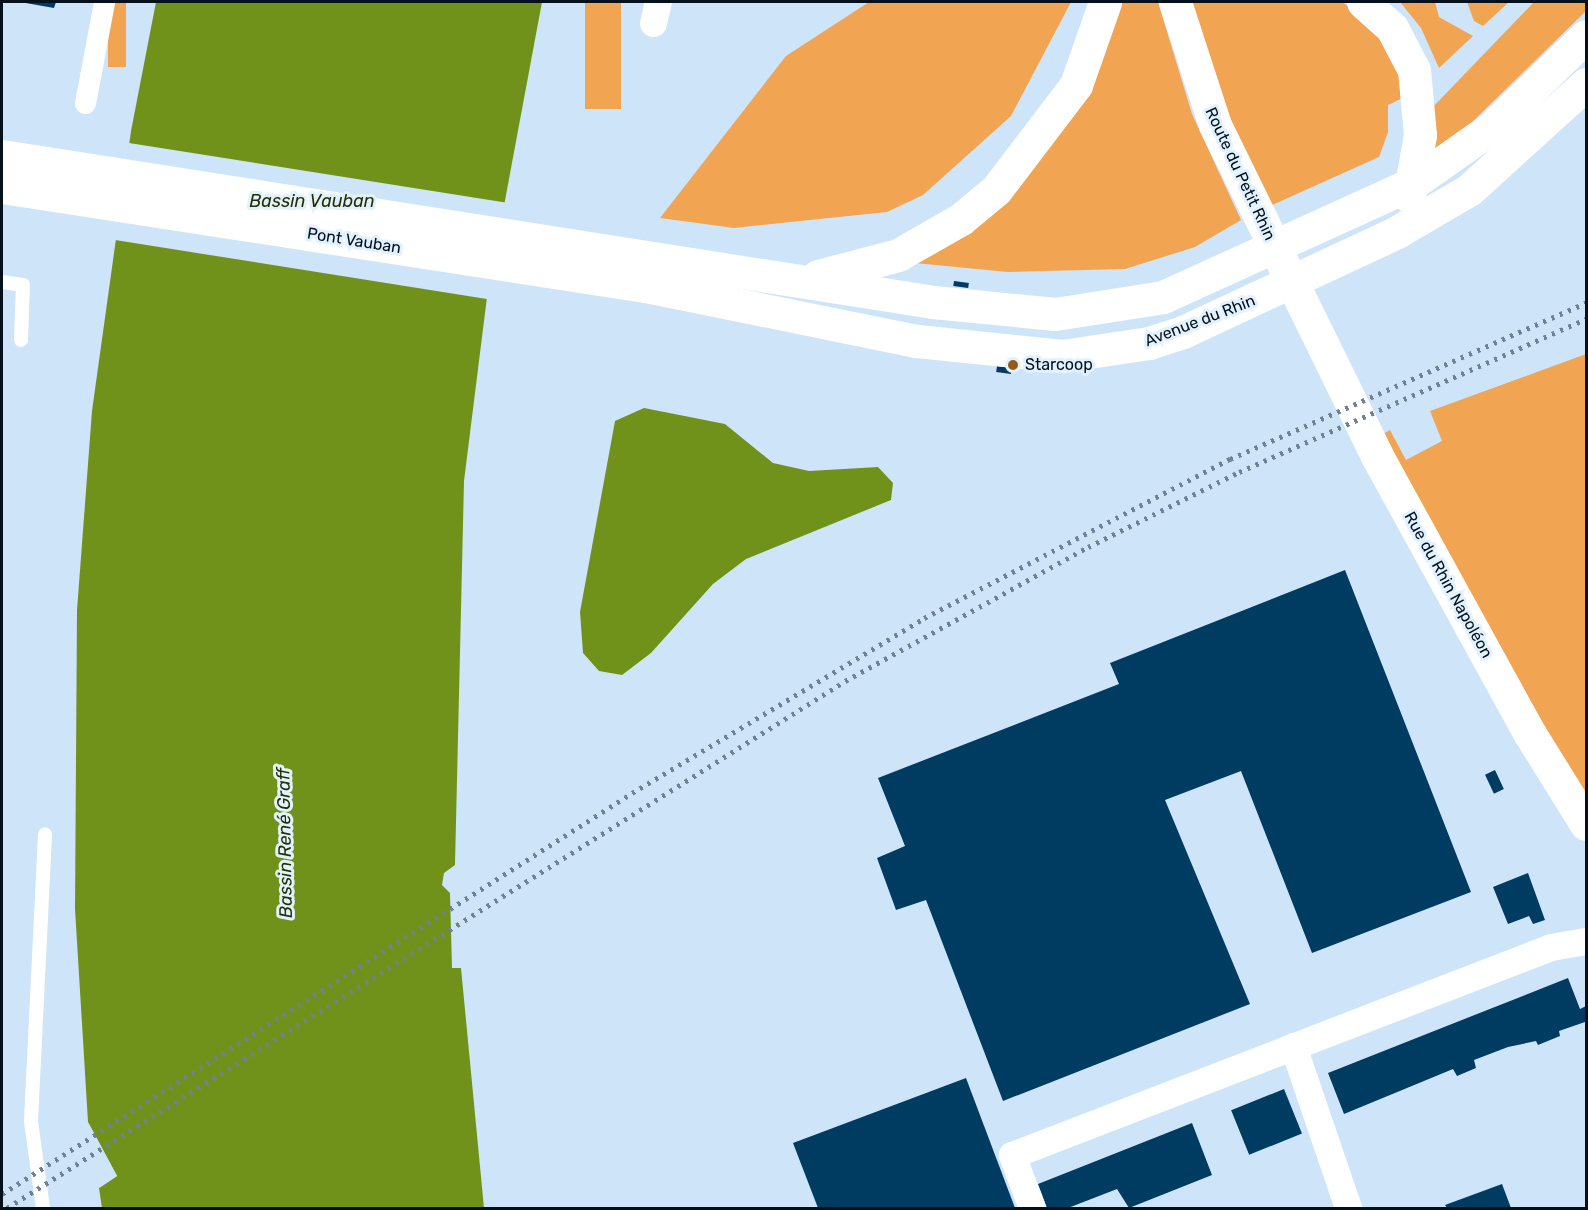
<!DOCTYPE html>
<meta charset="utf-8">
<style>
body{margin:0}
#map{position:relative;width:1588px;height:1210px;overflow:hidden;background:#cee5f9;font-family:Rubik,sans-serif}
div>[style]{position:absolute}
.green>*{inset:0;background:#f1a452;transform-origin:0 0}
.water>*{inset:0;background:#71921a}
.pier>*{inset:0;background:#cee5f9;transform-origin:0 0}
.building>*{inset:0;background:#003b61;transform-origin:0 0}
.service>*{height:14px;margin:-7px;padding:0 7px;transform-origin:7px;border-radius:7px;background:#fff}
.pedestrian>*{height:21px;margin:-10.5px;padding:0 10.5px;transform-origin:10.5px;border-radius:10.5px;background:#fff}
.minor>*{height:27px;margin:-13.5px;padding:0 13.5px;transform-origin:13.5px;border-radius:13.5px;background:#fff}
.secondary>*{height:33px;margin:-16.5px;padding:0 16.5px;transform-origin:16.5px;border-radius:16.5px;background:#fff}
.primary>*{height:33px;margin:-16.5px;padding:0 16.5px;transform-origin:16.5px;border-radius:16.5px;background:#fff}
.rail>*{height:4.5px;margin-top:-2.25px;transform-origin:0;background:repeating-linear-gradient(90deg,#708292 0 3px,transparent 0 9px)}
.dots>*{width:16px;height:16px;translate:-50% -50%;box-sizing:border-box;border:3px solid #e2f1fe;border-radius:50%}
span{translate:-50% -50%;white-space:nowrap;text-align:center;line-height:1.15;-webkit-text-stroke:6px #e2f1fe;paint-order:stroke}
.street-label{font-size:16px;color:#04111c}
.poi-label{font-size:16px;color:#04111c}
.left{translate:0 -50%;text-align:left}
.water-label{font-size:18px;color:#233001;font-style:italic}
.frame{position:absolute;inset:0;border:3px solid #04111c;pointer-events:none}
</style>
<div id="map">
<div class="green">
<div style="left:108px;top:2px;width:18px;height:65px"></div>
<div style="left:585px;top:2px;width:36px;height:107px"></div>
<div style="clip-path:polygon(869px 2px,1071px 2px,1011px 116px,923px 195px,887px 212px,734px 228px,660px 218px,786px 56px)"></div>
<div style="clip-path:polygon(1113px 2px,1158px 2px,1192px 114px,1241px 220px,1195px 247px,1125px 269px,1008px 272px,915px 263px,970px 219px)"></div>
<div style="clip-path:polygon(1187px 2px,1342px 2px,1365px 18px,1386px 42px,1407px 96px,1388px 105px,1388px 132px,1379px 157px,1268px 207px,1240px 152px)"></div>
<div style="clip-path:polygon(1400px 2px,1435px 2px,1439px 17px,1473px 36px,1439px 68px,1421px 28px)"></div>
<div style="clip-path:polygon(1467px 2px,1509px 2px,1483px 26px,1474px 21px)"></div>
<div style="clip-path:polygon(1534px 2px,1586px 2px,1586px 11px,1467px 127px,1428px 155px,1431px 109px)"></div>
<div style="clip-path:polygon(1586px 354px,1586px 800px,1381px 435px,1390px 430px,1406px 460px,1442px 441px,1430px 411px)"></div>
</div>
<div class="water">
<div style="clip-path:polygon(156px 2px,542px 2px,487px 297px,464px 481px,455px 865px,444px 873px,442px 885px,450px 893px,452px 968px,461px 968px,484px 1208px,102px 1208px,99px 1188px,117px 1176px,88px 1122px,75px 909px,77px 610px,92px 411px,131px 131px)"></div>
<div style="clip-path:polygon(644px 408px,725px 424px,773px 463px,809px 471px,878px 467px,893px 483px,891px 500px,746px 559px,713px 584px,651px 653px,622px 675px,599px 671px,583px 653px,580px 612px,615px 421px)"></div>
</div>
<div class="pier">
<div style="left:129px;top:143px;width:381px;height:98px;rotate:9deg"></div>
<div style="clip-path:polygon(88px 1122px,117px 1176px,99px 1188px,113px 1175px)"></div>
</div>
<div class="building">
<div style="clip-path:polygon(20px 2px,56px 2px,54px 8px)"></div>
<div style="left:954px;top:281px;width:15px;height:5px;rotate:8deg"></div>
<div style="left:997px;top:366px;width:15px;height:6px;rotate:8deg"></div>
<div style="clip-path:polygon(1345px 570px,1471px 892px,1312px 953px,1241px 771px,1165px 800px,1250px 1004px,1003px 1101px,926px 900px,896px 910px,877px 858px,905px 846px,878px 778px,1119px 684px,1110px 663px)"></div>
<div style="left:1495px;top:770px;width:21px;height:11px;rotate:65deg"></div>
<div style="clip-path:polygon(1528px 873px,1545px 920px,1533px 924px,1529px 916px,1508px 924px,1493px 887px)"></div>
<div style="clip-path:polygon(1568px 978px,1580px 1009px,1586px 1006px,1586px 1027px,1585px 1022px,1559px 1031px,1560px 1036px,1538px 1045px,1536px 1041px,1508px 1047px,1474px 1060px,1476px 1068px,1457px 1076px,1453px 1069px,1344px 1114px,1328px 1073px)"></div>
<div style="clip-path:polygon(966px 1078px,1015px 1208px,818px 1208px,793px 1143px)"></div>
<div style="left:1284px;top:1089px;width:48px;height:57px;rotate:68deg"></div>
<div style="clip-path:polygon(1192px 1123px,1212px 1175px,1129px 1208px,1117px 1189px,1068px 1208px,1047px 1208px,1038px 1184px)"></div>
<div style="clip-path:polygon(1502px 1184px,1511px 1208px,1447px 1208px,1445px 1205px)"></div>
</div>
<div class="service">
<div style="left:2px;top:282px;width:21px;rotate:8deg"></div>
<div style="left:23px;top:285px;width:55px;rotate:92.1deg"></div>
<div style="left:43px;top:1208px;width:88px;rotate:-97.9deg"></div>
<div style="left:31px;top:1121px;width:287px;rotate:-87.2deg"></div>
</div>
<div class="pedestrian">
<div style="left:85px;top:103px;width:103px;rotate:-79.3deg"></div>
</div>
<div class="minor">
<div style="left:653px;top:23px;width:22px;rotate:-77deg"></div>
<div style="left:1293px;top:1046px;width:171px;rotate:71.2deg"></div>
<div style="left:1032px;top:1208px;width:57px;rotate:-110.7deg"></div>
<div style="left:1012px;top:1155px;width:578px;rotate:-21.1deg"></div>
<div style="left:1551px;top:947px;width:36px;rotate:-10deg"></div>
</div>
<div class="secondary">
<div style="left:1175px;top:2px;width:129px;rotate:72deg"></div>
<div style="left:1215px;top:125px;width:369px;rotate:63.9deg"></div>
<div style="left:1377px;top:456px;width:317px;rotate:61.2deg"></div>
<div style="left:1530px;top:734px;width:106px;rotate:58.1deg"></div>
</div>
<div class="primary">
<div style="left:1363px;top:2px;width:39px;rotate:42deg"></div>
<div style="left:1392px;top:28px;width:47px;rotate:62.4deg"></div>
<div style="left:1414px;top:70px;width:65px;rotate:84.7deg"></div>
<div style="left:1420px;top:135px;width:62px;rotate:100.2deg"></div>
<div style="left:2px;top:156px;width:942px;rotate:8.91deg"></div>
<div style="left:933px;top:302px;width:123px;rotate:5.6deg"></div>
<div style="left:1055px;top:314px;width:109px;rotate:-8.9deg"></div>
<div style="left:1163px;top:297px;width:275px;rotate:-24.5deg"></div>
<div style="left:1413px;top:183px;width:95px;rotate:-35.2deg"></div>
<div style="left:1491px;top:128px;width:132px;rotate:-44.1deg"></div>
<div style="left:2px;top:187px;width:652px;rotate:8.74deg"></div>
<div style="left:646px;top:286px;width:277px;rotate:11.5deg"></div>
<div style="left:917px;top:341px;width:146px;rotate:5.9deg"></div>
<div style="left:1062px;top:356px;width:88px;rotate:-8.5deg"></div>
<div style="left:1149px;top:343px;width:38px;rotate:-18deg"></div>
<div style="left:1185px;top:331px;width:234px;rotate:-25deg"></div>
<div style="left:1397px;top:232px;width:83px;rotate:-30.3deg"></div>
<div style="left:1469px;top:190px;width:158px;rotate:-42.2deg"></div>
<div style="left:818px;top:276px;width:83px;rotate:-14.7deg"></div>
<div style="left:898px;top:255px;width:73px;rotate:-29.7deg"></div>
<div style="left:961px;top:219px;width:45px;rotate:-39.6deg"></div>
<div style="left:996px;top:190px;width:132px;rotate:-52.7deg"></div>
<div style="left:1076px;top:85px;width:88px;rotate:-70.7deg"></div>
</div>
<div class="rail">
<div style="left:2px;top:1194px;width:747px;rotate:-32.48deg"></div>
<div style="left:632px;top:793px;width:340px;rotate:-30.9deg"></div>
<div style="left:924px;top:618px;width:345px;rotate:-27.5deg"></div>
<div style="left:1230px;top:459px;width:389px;rotate:-23.7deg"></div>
<div style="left:7px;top:1208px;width:990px;rotate:-32.16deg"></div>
<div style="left:845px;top:681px;width:277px;rotate:-28.9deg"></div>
<div style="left:1088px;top:547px;width:169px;rotate:-26.4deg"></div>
<div style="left:1239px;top:472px;width:379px;rotate:-23.8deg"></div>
</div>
<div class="dots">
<div style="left:1013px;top:365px;background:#955b18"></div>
</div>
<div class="street-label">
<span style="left:1240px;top:174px;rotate:65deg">Route du Petit Rhin</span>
<span style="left:354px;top:241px;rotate:9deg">Pont Vauban</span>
<span style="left:1200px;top:321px;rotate:-21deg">Avenue du Rhin</span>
<span style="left:1448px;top:585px;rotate:61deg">Rue du Rhin Napoléon</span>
</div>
<div class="poi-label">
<span class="left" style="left:1025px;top:365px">Starcoop</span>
</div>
<div class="water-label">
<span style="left:312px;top:201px">Bassin Vauban</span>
<span style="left:285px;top:843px;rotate:-91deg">Bassin René Graff</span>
</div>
<div class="frame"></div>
</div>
